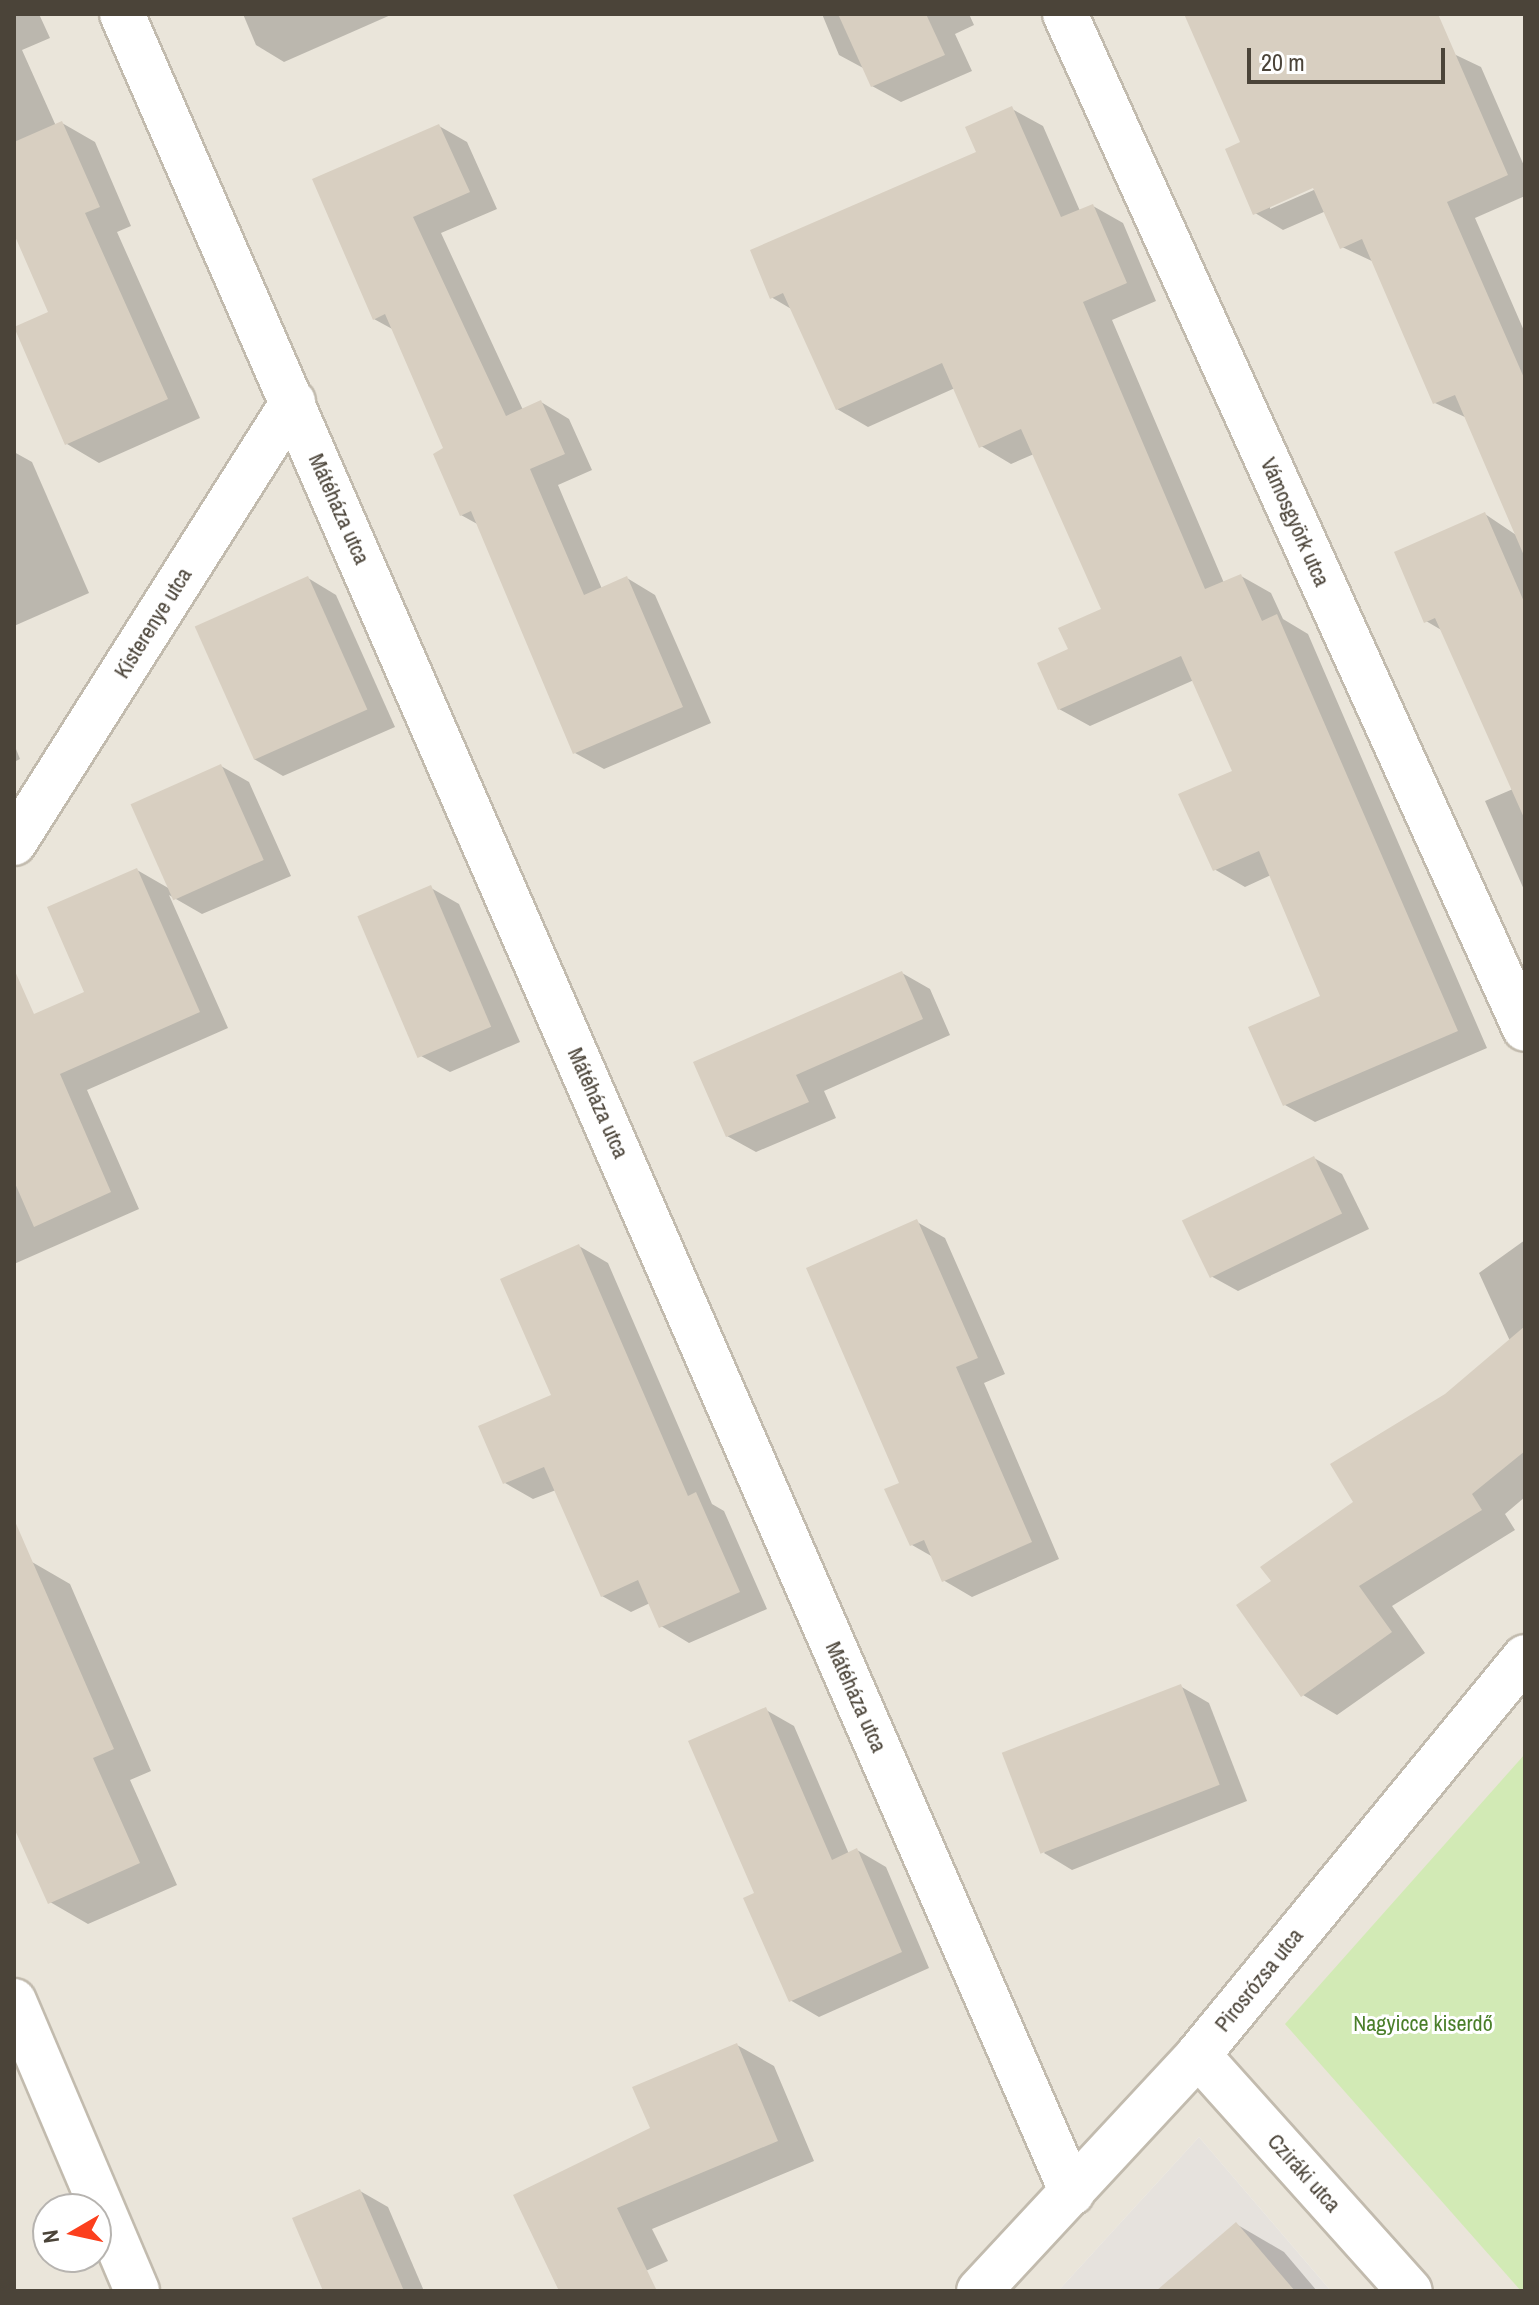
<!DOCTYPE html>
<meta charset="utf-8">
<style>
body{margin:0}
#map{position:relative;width:1539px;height:2305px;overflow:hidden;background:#f6f3ec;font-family:"Archivo Narrow",sans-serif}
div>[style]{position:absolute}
.residential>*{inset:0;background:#eae5da}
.industrial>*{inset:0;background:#e6e2dd}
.green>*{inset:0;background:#d2eab5}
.shadow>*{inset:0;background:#0003}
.building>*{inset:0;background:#d8cfc1;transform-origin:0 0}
.roads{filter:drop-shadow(2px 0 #c2bbae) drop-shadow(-2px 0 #c2bbae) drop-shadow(0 2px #c2bbae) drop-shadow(0 -2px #c2bbae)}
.minor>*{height:44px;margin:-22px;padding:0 22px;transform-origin:22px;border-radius:22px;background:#fff}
span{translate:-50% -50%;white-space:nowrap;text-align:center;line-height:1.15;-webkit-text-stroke:6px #fff;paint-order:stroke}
.street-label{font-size:22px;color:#4b4439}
.park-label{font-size:22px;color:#4a7f2a}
.frame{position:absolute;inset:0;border:16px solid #4b4439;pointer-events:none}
.north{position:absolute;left:32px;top:2193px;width:80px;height:80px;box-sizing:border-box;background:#fff;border:2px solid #b7b4b0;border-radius:50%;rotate:261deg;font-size:22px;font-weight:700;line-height:32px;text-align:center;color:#4b4439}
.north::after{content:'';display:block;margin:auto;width:28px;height:36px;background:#fc3f1d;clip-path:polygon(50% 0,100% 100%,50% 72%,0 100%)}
.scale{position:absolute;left:1247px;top:48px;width:198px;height:36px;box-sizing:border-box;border:4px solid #4b4439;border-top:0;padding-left:10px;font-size:24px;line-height:28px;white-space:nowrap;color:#4b4439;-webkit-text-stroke:6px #fff;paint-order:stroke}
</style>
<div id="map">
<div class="residential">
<div style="clip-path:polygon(evenodd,14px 14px,1525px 14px,1525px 2291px,1331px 2291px,1199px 2137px,1058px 2291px,14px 2291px,14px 14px,48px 2209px,96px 2209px,96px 2257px,48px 2257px,48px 2209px)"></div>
</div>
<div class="industrial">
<div style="clip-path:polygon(1199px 2137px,1331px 2291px,1058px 2291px)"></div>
</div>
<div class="green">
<div style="clip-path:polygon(1525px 1754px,1525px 2291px,1521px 2291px,1285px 2024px)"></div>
</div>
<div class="shadow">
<div style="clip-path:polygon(14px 14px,39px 14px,50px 38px,22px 50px,56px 126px,62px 123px,95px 142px,131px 226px,117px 232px,200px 418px,99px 463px,67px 444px,50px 313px,14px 229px)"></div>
<div style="clip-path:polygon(243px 14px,393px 14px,284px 62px,256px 45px)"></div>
<div style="clip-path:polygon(822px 14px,969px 14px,974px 25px,955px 34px,972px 71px,901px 102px,872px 86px,865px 69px,839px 55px)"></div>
<div style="clip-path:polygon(evenodd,1186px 14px,1370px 14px,1481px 67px,1525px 168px,1525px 196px,1475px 218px,1525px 333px,1525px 501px,1467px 418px,1435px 403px,1374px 262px,1342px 247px,1326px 211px,1283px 230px,1255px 213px,1243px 143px,1186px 14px,1321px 183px,1323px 186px,1270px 209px,1270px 205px,1321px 183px)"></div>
<div style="clip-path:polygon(1012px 109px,1043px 126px,1080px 211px,1093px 206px,1123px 223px,1156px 301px,1112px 320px,1224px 583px,1241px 576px,1271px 593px,1283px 619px,1308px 634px,1487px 1048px,1315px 1122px,1285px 1105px,1323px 997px,1271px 875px,1245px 887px,1214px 869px,1234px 772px,1194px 680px,1090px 726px,1059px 709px,1071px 650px,1103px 610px,1034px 454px,1011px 464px,981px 446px,955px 388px,868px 427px,837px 409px,793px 310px,771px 297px,978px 153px)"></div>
<div style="clip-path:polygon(439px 126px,467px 142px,497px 209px,441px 233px,523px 410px,541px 402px,569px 419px,592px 470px,558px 485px,602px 589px,627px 578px,655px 595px,711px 723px,604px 769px,575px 753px,479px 525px,461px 515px,446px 449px,394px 330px,374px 319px)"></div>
<div style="clip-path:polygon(14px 452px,32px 462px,89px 593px,14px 626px)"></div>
<div style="clip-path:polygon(1485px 514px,1525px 541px,1525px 892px,1485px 801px,1513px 789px,1443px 631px,1426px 621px)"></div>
<div style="clip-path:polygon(308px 578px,336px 595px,395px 727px,283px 776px,254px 759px)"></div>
<div style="clip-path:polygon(14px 744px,20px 759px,14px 762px)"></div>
<div style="clip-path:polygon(221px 766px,249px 782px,291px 876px,202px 914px,169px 895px,228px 1028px,87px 1090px,139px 1209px,14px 1264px,14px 1025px,87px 993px,137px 870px,170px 889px)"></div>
<div style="clip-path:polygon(431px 888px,459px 904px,520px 1042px,450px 1072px,421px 1056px)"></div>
<div style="clip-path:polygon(902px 973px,930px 989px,950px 1035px,824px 1091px,836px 1118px,756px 1152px,727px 1136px)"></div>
<div style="clip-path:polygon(1314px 1158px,1342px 1174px,1369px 1229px,1238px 1291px,1209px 1275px)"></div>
<div style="clip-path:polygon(917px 1222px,945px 1238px,1005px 1374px,984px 1383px,1059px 1559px,972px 1597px,943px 1580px,933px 1557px,912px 1545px)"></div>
<div style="clip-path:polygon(1525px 1240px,1525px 1497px,1505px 1514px,1515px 1530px,1392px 1606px,1425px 1653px,1337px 1715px,1303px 1695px,1273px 1582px,1356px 1502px,1446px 1395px,1510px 1341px,1479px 1273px)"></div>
<div style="clip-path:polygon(579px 1246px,608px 1263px,712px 1504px,724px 1511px,767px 1609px,689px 1643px,661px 1626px,650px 1603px,631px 1612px,602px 1596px,556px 1490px,533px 1499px,505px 1483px,553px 1396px)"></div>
<div style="clip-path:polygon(32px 1562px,70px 1584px,151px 1771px,130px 1780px,177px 1885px,88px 1924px,50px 1902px,14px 1797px,14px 1570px)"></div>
<div style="clip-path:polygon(1180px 1686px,1209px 1703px,1247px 1801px,1072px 1870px,1044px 1853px)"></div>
<div style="clip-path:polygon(766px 1710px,794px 1726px,849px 1854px,857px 1850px,886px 1867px,929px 1968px,819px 2017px,790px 2000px,757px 1894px)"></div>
<div style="clip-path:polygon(737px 2045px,774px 2066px,814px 2161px,652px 2229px,668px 2261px,601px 2291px,582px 2291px,553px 2275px,652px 2129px)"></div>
<div style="clip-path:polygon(360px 2191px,388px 2207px,424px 2291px,326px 2291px)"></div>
<div style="clip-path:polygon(1236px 2224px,1284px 2252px,1317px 2291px,1159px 2291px)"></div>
</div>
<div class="building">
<div style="clip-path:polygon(838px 14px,926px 14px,945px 55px,871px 87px)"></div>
<div style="clip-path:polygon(1184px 14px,1438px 14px,1508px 175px,1447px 202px,1525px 380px,1525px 558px,1455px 395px,1433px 404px,1362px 239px,1340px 249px,1313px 188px,1253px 215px,1225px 149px,1240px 142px)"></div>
<div style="clip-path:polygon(1012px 106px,1061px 217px,1093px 204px,1127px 283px,1083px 302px,1205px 589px,1241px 574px,1262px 621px,1277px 614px,1458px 1031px,1283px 1106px,1248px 1027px,1320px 996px,1259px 851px,1213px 871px,1178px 794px,1232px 771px,1181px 656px,1058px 710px,1037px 663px,1068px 649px,1058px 628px,1101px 609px,1021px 429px,979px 448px,942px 363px,836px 410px,783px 293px,770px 299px,750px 250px,976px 152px,965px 127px)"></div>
<div style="clip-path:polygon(62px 121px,100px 207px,85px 213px,168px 399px,65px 445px,14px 327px,48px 312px,14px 234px,14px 142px)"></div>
<div style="clip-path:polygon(439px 124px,470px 192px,413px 217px,506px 416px,541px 400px,565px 454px,530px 469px,584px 595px,627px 576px,683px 707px,573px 754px,471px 511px,460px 516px,433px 454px,443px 448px,385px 314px,373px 320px,312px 179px)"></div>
<div style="clip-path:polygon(1485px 512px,1525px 604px,1525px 820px,1435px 618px,1424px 623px,1394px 552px)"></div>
<div style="left:308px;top:576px;width:146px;height:124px;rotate:66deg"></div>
<div style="left:221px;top:764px;width:105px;height:99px;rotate:66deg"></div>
<div style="clip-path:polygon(137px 868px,200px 1012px,60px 1074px,111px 1192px,34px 1227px,14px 1181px,14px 969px,34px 1014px,84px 992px,47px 907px)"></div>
<div style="left:431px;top:885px;width:154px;height:80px;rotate:67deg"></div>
<div style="clip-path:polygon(902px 971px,923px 1019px,796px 1075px,809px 1102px,726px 1137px,693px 1062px)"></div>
<div style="left:1314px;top:1156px;width:64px;height:147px;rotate:64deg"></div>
<div style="clip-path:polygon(917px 1219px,978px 1358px,956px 1367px,1032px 1542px,942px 1582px,924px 1540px,910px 1546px,884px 1489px,899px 1483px,806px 1268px)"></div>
<div style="clip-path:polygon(579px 1244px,688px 1496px,696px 1492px,740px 1592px,659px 1628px,638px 1580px,601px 1597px,544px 1467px,503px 1484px,478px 1426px,551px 1395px,500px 1279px)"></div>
<div style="clip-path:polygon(1525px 1326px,1525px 1451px,1472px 1494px,1482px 1510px,1359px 1586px,1392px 1632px,1301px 1697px,1236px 1605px,1271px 1581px,1260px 1567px,1353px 1502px,1330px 1464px,1445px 1394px)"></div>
<div style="clip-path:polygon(14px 1519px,114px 1749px,93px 1758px,140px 1863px,48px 1904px,14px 1828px)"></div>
<div style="left:1181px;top:1684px;width:108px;height:192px;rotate:69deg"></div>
<div style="clip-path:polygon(766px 1707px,832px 1860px,857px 1848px,902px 1952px,789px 2002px,743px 1898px,754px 1893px,688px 1741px)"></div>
<div style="clip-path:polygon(737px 2043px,778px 2141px,617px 2208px,657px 2291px,559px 2291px,513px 2195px,650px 2128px,632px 2087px)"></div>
<div style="clip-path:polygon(360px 2189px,404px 2291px,323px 2291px,292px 2218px)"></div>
<div style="clip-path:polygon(1236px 2222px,1295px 2291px,1156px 2291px)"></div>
</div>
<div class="roads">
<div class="minor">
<div style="left:122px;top:14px;width:2377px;rotate:66.44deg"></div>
<div style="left:1065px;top:14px;width:1114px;rotate:65.62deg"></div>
<div style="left:14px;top:843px;width:522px;rotate:-57.68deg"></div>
<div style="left:14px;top:2001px;width:315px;rotate:67deg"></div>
<div style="left:1198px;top:2055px;width:317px;rotate:48.1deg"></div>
<div style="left:979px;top:2291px;width:322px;rotate:-47.1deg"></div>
<div style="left:1198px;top:2055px;width:515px;rotate:-50.59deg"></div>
</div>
</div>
<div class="street-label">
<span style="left:339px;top:509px;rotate:66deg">Mátéháza utca</span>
<span style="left:1295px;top:522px;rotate:66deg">Vámosgyörk utca</span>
<span style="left:153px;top:623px;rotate:-58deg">Kisterenye utca</span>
<span style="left:598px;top:1103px;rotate:66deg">Mátéháza utca</span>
<span style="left:856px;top:1697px;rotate:66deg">Mátéháza utca</span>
<span style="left:1259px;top:1980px;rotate:-51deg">Pirosrózsa utca</span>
<span style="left:1304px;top:2173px;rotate:48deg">Cziráki utca</span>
</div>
<div class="park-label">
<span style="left:1423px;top:2024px">Nagyicce kiserdő</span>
</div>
<div class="frame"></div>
<div class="north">N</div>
<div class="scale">20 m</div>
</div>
